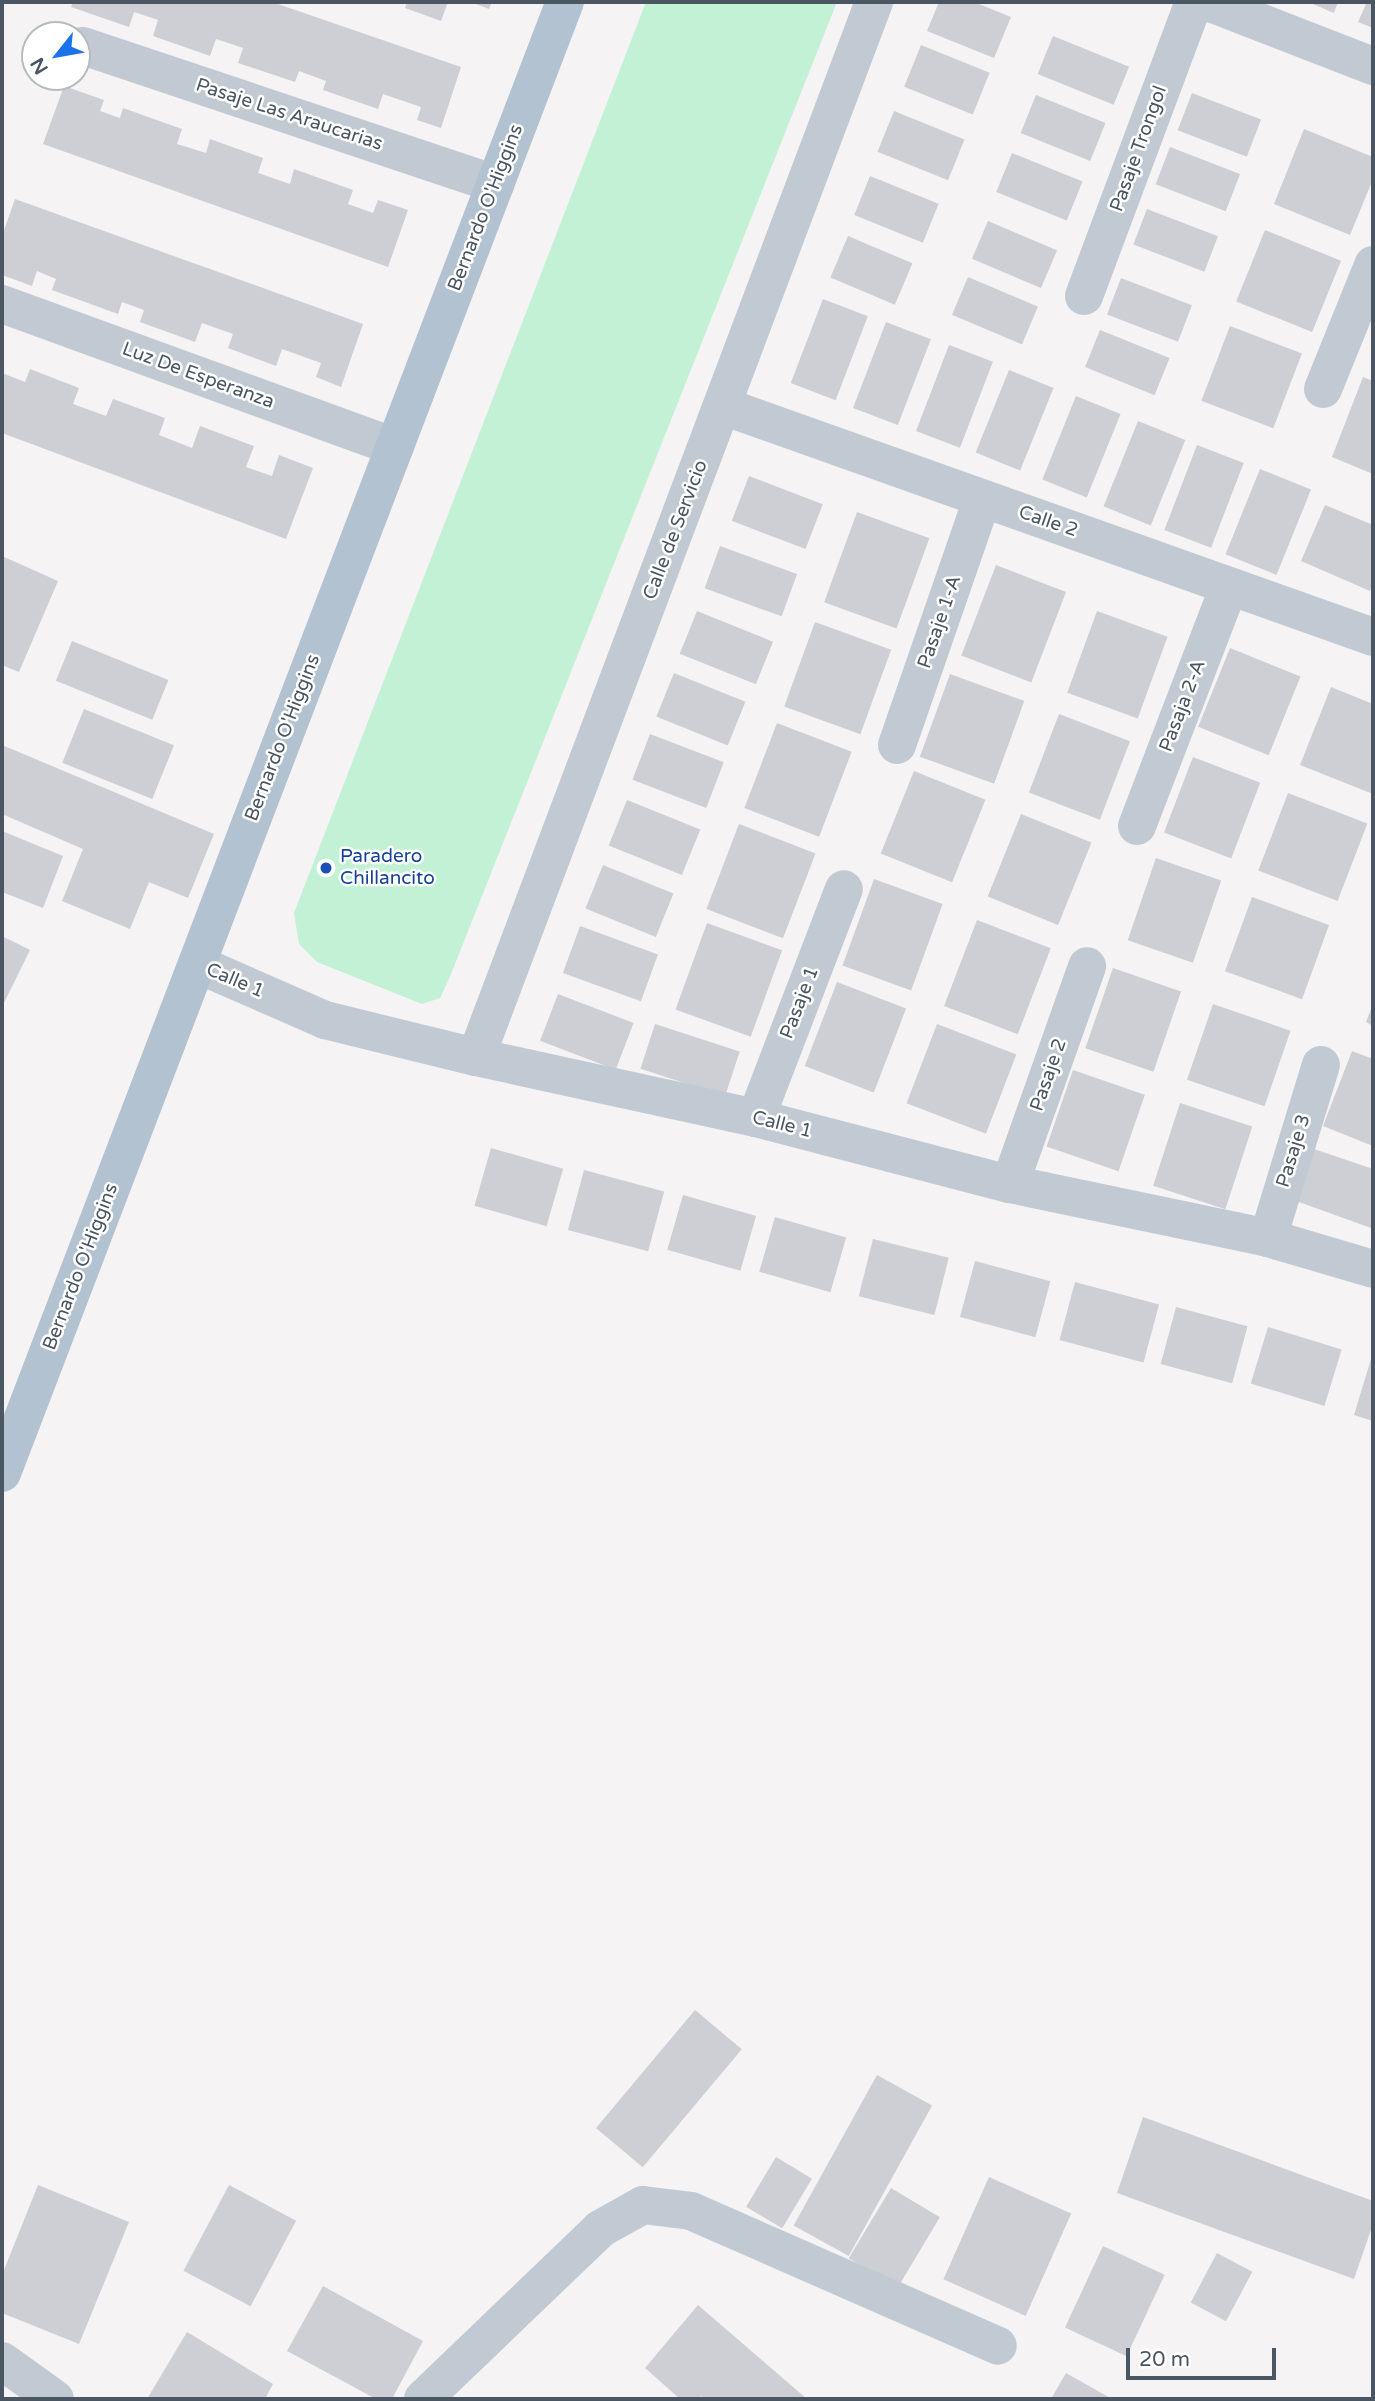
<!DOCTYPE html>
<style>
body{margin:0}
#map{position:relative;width:1375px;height:2401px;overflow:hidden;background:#f5f3f3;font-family:"Varela Round",sans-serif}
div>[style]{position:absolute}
.green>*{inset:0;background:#c3f1d5}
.building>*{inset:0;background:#cdcfd5;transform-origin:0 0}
.minor>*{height:38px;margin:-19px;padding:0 19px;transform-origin:19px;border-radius:19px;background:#c1cad2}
.tertiary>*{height:38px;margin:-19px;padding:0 19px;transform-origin:19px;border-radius:19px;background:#c1cad2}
.primary>*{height:38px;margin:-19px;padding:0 19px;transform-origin:19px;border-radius:19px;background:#b3c2d1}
.dots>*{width:19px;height:19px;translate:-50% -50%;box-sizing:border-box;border:4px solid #fff;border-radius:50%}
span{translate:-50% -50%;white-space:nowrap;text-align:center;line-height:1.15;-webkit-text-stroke:5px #fff;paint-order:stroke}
.street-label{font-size:19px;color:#4a5661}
.transit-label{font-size:19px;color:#164399}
.left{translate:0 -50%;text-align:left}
.frame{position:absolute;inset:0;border:4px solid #4a5661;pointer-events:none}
.north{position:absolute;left:21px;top:21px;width:70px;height:70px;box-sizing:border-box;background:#fff;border:2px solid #b7bbc0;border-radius:50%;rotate:239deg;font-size:19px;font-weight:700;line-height:28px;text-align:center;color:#4a5661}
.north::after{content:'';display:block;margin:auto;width:24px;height:32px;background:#1a73e8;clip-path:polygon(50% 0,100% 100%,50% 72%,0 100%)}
.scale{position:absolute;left:1126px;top:2348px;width:150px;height:32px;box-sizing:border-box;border:4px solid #4a5661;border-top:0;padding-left:9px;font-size:21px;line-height:24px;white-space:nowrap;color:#4a5661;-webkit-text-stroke:5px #fff;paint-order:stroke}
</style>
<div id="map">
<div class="green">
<div style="clip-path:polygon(646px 2px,837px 2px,449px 979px,440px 998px,422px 1004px,317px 962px,299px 944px,294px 913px)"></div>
</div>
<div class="building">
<div style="clip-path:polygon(73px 2px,272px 2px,461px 67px,441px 128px,417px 120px,421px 107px,383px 94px,378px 109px,323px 90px,326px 81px,299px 71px,295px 82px,238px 63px,243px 48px,216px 39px,210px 56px,153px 36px,158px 20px,134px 12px,129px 27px,71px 7px)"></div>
<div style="clip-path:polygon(407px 2px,448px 2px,441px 21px,405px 8px)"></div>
<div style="clip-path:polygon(471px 2px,492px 2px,489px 9px)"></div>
<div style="clip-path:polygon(939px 2px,974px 2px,1011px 17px,994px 58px,927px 31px)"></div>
<div style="clip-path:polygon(1308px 2px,1338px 2px,1334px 13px)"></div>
<div style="clip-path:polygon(1367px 2px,1373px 2px,1373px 28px,1358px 22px)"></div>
<div style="left:1053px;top:36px;width:82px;height:41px;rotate:22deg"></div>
<div style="left:921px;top:45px;width:74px;height:45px;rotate:22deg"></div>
<div style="clip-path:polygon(64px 86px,104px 100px,100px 111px,120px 118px,123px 108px,182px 129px,177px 144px,206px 153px,210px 139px,263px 158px,258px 173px,290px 184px,294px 169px,353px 190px,348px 204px,373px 213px,378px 200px,408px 210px,388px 267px,43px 144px)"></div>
<div style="left:1192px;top:93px;width:74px;height:40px;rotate:21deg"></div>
<div style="left:1036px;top:95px;width:75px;height:41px;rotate:22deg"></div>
<div style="left:894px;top:111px;width:76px;height:44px;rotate:22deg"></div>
<div style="clip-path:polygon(1304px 129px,1373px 157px,1373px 179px,1350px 235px,1274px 204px)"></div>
<div style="left:1170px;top:147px;width:75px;height:40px;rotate:21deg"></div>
<div style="left:1012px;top:153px;width:76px;height:42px;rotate:22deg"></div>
<div style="left:870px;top:176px;width:74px;height:42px;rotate:22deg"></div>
<div style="clip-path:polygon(15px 199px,363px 324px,341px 387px,316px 377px,321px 363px,282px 349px,276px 366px,228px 348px,233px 334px,202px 323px,195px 342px,140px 322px,144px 310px,122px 302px,118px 314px,52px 290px,56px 279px,37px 271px,32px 286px,2px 275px,2px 236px)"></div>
<div style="left:1147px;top:209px;width:76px;height:38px;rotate:21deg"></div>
<div style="left:988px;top:221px;width:75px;height:41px;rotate:23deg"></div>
<div style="left:1265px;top:230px;width:82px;height:77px;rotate:22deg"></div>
<div style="left:848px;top:236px;width:70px;height:45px;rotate:23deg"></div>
<div style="left:968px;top:277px;width:76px;height:41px;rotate:23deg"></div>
<div style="left:1121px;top:278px;width:76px;height:39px;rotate:21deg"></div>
<div style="left:823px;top:299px;width:48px;height:90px;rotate:21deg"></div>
<div style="left:886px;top:322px;width:48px;height:92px;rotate:21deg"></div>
<div style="left:1230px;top:326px;width:77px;height:80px;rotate:21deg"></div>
<div style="left:1100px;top:330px;width:75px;height:40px;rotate:22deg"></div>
<div style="left:949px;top:345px;width:47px;height:92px;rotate:21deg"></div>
<div style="clip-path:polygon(30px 369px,79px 388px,73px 404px,106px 416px,113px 399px,165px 418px,159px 435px,192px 448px,200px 426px,254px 446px,246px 467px,272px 476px,279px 455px,313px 468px,286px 539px,2px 433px,2px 373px,25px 382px)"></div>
<div style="left:1009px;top:370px;width:48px;height:89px;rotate:22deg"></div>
<div style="clip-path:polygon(1363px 377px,1373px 381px,1373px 474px,1332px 457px)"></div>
<div style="left:1076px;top:396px;width:48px;height:90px;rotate:22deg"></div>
<div style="left:1138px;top:421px;width:51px;height:92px;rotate:22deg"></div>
<div style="left:1197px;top:445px;width:50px;height:91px;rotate:21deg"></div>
<div style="left:1260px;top:469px;width:55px;height:92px;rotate:22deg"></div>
<div style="left:749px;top:476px;width:79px;height:48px;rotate:21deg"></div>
<div style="clip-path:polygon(1325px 505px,1373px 525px,1373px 583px,1370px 591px,1301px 561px)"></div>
<div style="left:857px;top:512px;width:77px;height:96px;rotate:20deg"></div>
<div style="left:720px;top:546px;width:82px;height:45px;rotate:20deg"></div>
<div style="clip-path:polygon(2px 556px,58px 581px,19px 672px,2px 665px)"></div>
<div style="left:996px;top:565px;width:75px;height:97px;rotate:21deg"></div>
<div style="left:697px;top:611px;width:82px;height:46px;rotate:22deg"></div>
<div style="left:1097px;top:611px;width:75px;height:87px;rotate:20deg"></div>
<div style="left:815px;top:622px;width:81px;height:90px;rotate:20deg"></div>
<div style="left:72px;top:641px;width:104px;height:43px;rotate:22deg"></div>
<div style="left:1230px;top:648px;width:76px;height:85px;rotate:22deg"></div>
<div style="left:674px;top:673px;width:77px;height:47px;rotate:22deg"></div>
<div style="left:950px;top:674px;width:79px;height:88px;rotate:20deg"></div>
<div style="clip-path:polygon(1331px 687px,1373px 704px,1373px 794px,1300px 765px)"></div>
<div style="left:84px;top:709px;width:97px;height:58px;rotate:22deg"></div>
<div style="left:1059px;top:714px;width:76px;height:84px;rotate:21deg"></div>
<div style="left:777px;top:723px;width:80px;height:91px;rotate:21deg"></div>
<div style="left:650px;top:734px;width:79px;height:49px;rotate:21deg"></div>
<div style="clip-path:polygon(2px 745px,214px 834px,188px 898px,149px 882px,130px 929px,62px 901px,83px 849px,2px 814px)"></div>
<div style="left:1193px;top:757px;width:72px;height:81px;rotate:21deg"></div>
<div style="left:914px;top:771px;width:77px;height:89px;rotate:22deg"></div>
<div style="left:1288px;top:793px;width:85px;height:83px;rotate:21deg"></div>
<div style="left:627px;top:800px;width:79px;height:49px;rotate:22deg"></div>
<div style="left:1021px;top:814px;width:76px;height:89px;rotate:22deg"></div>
<div style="left:739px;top:824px;width:82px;height:91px;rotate:21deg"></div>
<div style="clip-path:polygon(2px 831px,63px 856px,43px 908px,2px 892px)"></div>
<div style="left:1156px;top:858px;width:69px;height:87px;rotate:19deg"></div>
<div style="left:603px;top:865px;width:76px;height:47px;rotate:22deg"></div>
<div style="left:874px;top:879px;width:73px;height:92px;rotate:20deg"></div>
<div style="left:1252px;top:897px;width:82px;height:79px;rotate:20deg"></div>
<div style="left:977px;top:920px;width:79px;height:92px;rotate:21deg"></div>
<div style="left:707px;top:923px;width:80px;height:92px;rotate:20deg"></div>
<div style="left:580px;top:926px;width:83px;height:50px;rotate:20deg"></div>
<div style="clip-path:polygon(2px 936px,30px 950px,2px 1007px)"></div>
<div style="left:1113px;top:968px;width:72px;height:85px;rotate:19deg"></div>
<div style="left:837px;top:982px;width:74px;height:90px;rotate:21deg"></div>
<div style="left:558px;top:994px;width:81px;height:50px;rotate:21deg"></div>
<div style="left:1213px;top:1004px;width:82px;height:80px;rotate:19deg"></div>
<div style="clip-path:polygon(1373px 1004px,1373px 1026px,1366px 1022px)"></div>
<div style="left:655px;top:1024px;width:89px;height:47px;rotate:18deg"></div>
<div style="left:937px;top:1024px;width:85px;height:85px;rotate:21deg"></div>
<div style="clip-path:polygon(1352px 1051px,1373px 1059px,1373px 1146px,1323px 1126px)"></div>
<div style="left:1073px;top:1070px;width:76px;height:81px;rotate:19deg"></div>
<div style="left:1180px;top:1103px;width:76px;height:87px;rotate:18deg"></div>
<div style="left:491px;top:1148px;width:75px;height:60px;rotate:16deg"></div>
<div style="clip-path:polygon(1314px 1149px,1373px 1169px,1371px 1228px,1296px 1201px)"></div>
<div style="left:584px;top:1170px;width:83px;height:62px;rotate:15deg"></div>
<div style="left:683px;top:1195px;width:76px;height:57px;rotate:16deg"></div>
<div style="left:775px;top:1217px;width:74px;height:57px;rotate:16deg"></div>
<div style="left:873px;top:1239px;width:78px;height:59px;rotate:14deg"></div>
<div style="left:975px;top:1261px;width:78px;height:58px;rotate:15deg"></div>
<div style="left:1075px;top:1282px;width:87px;height:60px;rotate:15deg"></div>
<div style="left:1176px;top:1307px;width:74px;height:59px;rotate:15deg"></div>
<div style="left:1268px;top:1327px;width:77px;height:59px;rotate:17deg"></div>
<div style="clip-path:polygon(1371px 1359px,1373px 1360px,1373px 1421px,1354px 1415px)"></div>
<div style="left:695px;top:2010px;width:61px;height:154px;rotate:40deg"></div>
<div style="left:877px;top:2075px;width:63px;height:172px;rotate:29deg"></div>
<div style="clip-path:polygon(1143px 2117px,1373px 2201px,1373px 2224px,1354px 2279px,1117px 2193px)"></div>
<div style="left:776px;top:2157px;width:42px;height:58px;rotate:31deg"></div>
<div style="left:989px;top:2177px;width:90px;height:112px;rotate:24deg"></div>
<div style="clip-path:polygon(38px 2185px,129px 2222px,79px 2344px,2px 2313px,2px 2275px)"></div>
<div style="left:229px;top:2185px;width:76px;height:97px;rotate:28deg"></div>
<div style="left:891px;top:2188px;width:57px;height:82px;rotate:31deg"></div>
<div style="left:1103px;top:2246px;width:68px;height:90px;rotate:25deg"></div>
<div style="left:1217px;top:2253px;width:40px;height:56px;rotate:28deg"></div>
<div style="clip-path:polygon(323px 2286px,423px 2341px,392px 2399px,376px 2399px,287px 2351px)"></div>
<div style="clip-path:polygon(698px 2305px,807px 2399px,704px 2399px,701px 2396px,699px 2399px,680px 2399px,645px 2368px)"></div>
<div style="clip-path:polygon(187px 2332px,273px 2384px,265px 2399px,147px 2399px)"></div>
<div style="clip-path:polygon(1066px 2373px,1112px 2399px,1051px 2399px)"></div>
</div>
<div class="minor">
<div style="left:1208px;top:2px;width:177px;rotate:21.2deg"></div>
<div style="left:83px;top:46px;width:435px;rotate:18.5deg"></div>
<div style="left:1084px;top:296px;width:314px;rotate:-69.5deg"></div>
<div style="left:2px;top:304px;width:418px;rotate:20deg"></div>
<div style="left:1323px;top:389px;width:134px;rotate:-68deg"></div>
<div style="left:723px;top:406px;width:690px;rotate:19.56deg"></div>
<div style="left:897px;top:745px;width:260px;rotate:-70.9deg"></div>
<div style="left:1137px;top:826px;width:257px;rotate:-69deg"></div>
<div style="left:476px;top:1057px;width:1128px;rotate:-69.33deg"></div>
<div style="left:756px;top:1118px;width:245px;rotate:-69deg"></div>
<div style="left:1010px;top:1184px;width:231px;rotate:-70.5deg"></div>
<div style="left:1268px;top:1238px;width:181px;rotate:-73deg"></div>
<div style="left:2px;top:2361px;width:65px;rotate:35.6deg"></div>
<div style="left:423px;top:2399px;width:245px;rotate:-43.8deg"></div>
<div style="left:600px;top:2229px;width:49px;rotate:-29.2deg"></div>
<div style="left:643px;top:2205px;width:48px;rotate:7.1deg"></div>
<div style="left:691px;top:2211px;width:335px;rotate:23.7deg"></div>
</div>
<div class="tertiary">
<div style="left:197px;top:964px;width:140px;rotate:23.6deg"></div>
<div style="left:325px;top:1020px;width:155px;rotate:13.8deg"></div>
<div style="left:476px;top:1057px;width:287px;rotate:12.3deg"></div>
<div style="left:756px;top:1118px;width:262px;rotate:14.6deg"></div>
<div style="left:1010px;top:1184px;width:264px;rotate:11.8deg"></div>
<div style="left:1268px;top:1238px;width:109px;rotate:16.4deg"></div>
</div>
<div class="primary">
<div style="left:2px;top:1473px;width:1575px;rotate:-69.06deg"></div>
</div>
<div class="dots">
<div style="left:326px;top:868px;background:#1a4fb4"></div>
</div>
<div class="street-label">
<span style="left:289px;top:115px;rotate:18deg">Pasaje Las Araucarias</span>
<span style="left:1139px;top:149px;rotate:-70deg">Pasaje Trongol</span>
<span style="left:486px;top:208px;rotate:-69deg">Bernardo O'Higgins</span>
<span style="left:198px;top:376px;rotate:20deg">Luz De Esperanza</span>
<span style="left:1048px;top:522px;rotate:19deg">Calle 2</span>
<span style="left:676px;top:530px;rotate:-69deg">Calle de Servicio</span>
<span style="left:940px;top:622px;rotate:-71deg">Pasaje 1-A</span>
<span style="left:1183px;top:706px;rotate:-69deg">Pasaja 2-A</span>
<span style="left:283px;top:738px;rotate:-69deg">Bernardo O'Higgins</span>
<span style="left:235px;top:981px;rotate:23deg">Calle 1</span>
<span style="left:800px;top:1003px;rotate:-69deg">Pasaje 1</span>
<span style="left:1049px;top:1075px;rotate:-71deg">Pasaje 2</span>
<span style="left:782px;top:1125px;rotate:14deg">Calle 1</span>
<span style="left:1294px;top:1151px;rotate:-73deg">Pasaje 3</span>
<span style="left:81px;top:1267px;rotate:-69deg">Bernardo O'Higgins</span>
</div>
<div class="transit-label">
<span class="left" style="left:340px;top:868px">Paradero<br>Chillancito</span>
</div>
<div class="frame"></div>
<div class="north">N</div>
<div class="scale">20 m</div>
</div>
